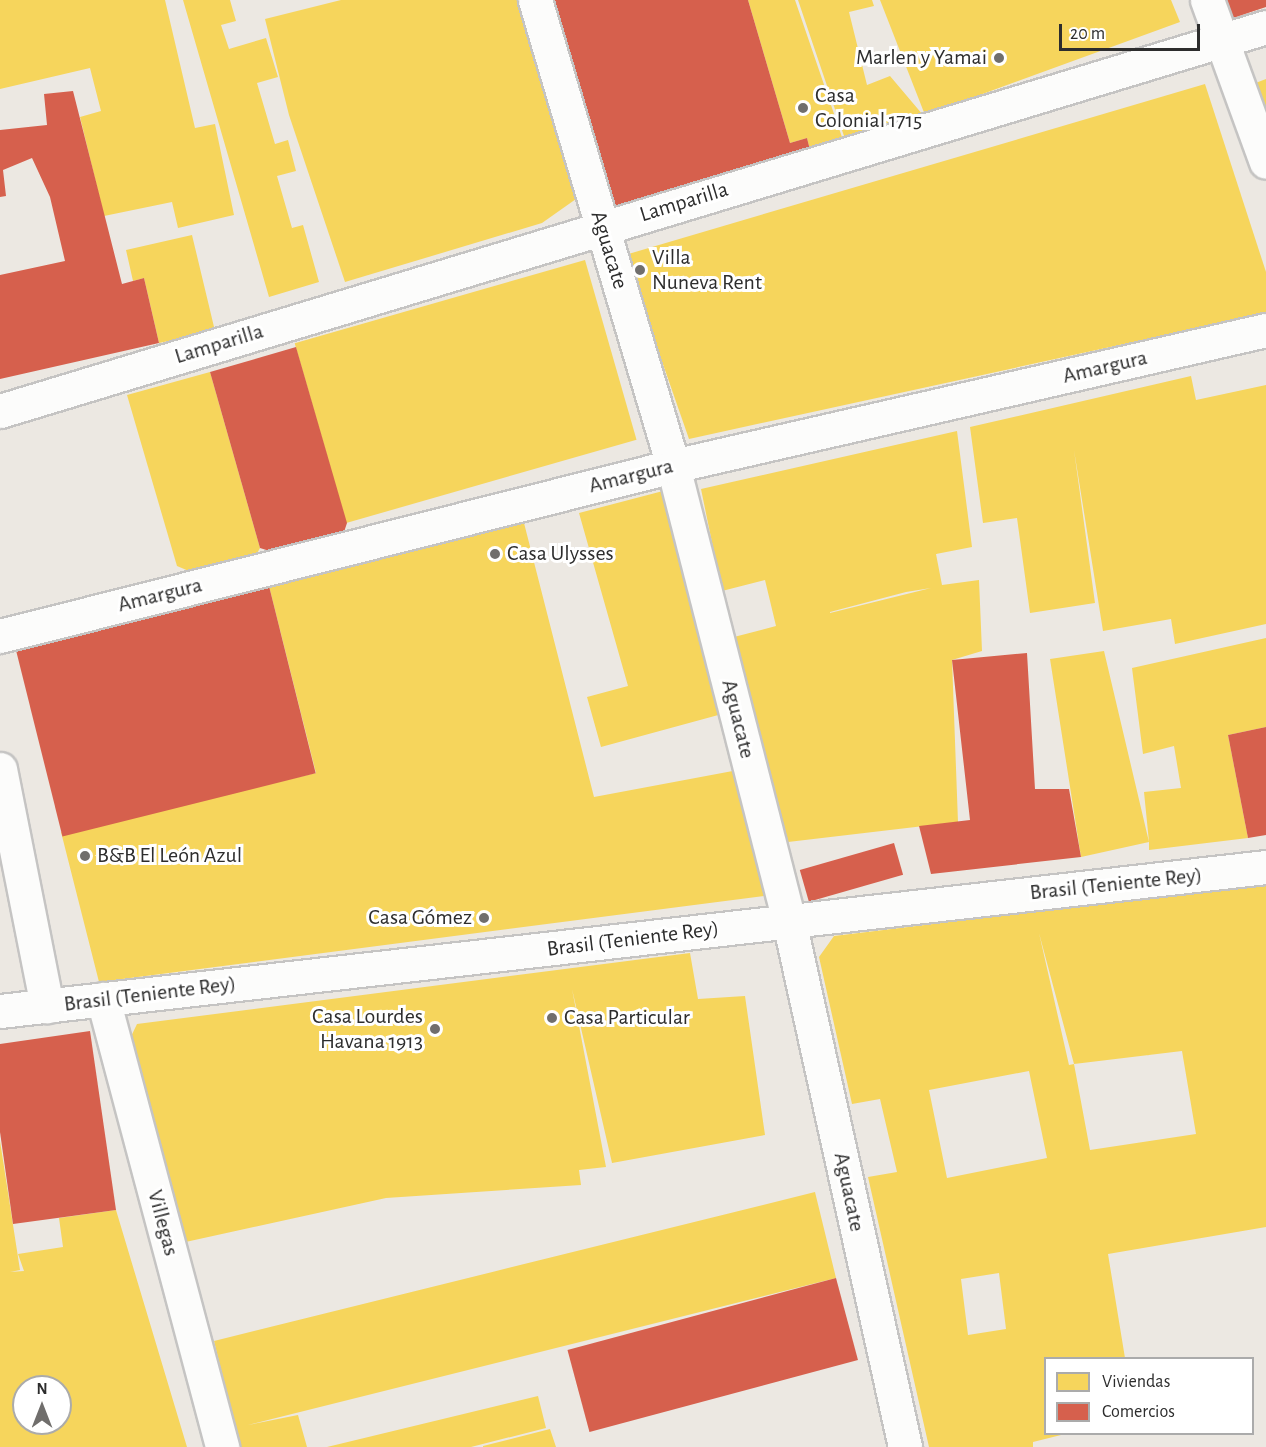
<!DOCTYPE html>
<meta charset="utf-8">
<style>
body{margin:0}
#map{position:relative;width:1266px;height:1447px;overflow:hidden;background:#ece8e2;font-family:"Alegreya Sans",sans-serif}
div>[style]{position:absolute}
.homes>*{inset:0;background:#f6d55c;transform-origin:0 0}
.shops>*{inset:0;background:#d6604d;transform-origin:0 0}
.roads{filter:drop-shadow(2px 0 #c5c4c3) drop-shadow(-2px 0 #c5c4c3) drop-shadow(0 2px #c5c4c3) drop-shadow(0 -2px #c5c4c3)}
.minor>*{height:33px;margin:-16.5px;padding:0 16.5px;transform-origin:16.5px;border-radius:16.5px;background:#fcfcfb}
.dots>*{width:16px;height:16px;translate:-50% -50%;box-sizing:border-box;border:3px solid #fff;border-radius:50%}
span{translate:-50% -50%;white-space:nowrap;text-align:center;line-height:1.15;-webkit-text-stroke:6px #fff;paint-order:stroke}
.poi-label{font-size:22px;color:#2d2d2d}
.right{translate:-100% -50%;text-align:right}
.left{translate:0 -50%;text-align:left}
.street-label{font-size:22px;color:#2d2d2d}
.legend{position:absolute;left:1044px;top:1357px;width:210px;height:78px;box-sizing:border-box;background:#fff;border:2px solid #ababab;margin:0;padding:8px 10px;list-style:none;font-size:18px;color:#2d2d2d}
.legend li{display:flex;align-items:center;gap:12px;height:30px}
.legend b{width:30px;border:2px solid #ababab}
.north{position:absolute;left:12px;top:1375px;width:60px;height:60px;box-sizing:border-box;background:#fff;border:2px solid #ababab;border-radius:50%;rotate:0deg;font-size:16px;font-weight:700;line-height:24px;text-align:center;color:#2d2d2d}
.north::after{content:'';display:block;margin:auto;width:21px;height:27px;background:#706e6c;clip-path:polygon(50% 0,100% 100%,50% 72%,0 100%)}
.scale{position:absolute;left:1059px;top:24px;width:141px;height:27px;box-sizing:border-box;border:3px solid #2d2d2d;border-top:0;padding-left:8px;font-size:18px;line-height:21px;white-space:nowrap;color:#2d2d2d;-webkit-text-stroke:4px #fff;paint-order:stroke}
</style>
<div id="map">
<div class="homes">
<div style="clip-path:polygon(0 0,165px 0,195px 128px,215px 124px,234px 215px,178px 228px,172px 202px,104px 216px,80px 117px,101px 111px,90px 68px,0 89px)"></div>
<div style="clip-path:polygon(183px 0,230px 0,236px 21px,221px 25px,229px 49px,266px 38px,278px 77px,257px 83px,275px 144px,288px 140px,296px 171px,277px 176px,292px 228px,303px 225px,319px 282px,269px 297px)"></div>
<div style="clip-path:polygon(341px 0,522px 0,576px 199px,542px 223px,345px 282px,289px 115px,265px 19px)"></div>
<div style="clip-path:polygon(748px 0,795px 0,844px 143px,811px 154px,807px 138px,790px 143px)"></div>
<div style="clip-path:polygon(798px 0,872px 0,874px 6px,849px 12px,867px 85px,890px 76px,923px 115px,845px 139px)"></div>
<div style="clip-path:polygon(880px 0,1171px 0,1180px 22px,925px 115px)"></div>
<div style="clip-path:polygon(1266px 79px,1266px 119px,1253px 84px)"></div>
<div style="clip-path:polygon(1205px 84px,1266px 272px,1266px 313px,689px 439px,625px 255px)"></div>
<div style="clip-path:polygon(192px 235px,215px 331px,159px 343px,144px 278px,133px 281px,126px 250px)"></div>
<div style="left:585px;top:260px;width:187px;height:302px;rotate:74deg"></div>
<div style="clip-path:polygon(210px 372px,260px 548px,252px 562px,196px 574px,177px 566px,127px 395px)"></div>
<div style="clip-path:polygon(1191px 376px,1196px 400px,1266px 385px,1266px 624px,1175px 644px,1171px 619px,1103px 631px,1074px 450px,1095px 603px,1030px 613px,1017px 518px,983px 523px,970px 427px)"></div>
<div style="clip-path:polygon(evenodd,957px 431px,972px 547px,936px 554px,942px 585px,979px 580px,982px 651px,952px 660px,958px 822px,788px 842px,734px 637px,776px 626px,765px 580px,722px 591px,701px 489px,957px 431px,931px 588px,830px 613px,830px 612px,906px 592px,931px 588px)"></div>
<div style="clip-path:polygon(663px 491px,722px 714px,601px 747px,587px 697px,628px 686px,579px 513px)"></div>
<div style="clip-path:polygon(524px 523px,594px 797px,738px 770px,764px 896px,99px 982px,61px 832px,316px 773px,269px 586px)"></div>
<div style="clip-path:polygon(1266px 638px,1266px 727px,1228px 735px,1248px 838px,1149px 850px,1149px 842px,1081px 857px,1050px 659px,1104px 651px,1149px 842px,1144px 792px,1181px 788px,1174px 746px,1143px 754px,1132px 668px)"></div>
<div style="clip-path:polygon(evenodd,1266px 884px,1266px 1227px,1108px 1254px,1125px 1358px,1046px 1358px,1046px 1434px,1065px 1434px,1033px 1442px,1033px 1447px,929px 1447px,868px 1177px,897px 1172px,880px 1099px,852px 1104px,819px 957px,834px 936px,1266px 884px,1039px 933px,1074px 1064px,1069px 1065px,1039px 933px,1266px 884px,1182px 1051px,1196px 1134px,1090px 1150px,1074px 1064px,1182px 1051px,1266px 884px,1029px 1071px,1047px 1158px,947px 1178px,929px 1090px,1029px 1071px,1266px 884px,999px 1273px,1006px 1329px,968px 1335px,961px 1279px,999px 1273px)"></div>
<div style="clip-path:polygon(690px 953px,698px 999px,745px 996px,765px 1135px,612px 1163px,572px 989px,606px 1167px,579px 1170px,581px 1185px,386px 1198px,181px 1243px,127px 1045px,137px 1024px)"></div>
<div style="clip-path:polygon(evenodd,0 1141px,20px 1270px,10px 1272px,24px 1271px,18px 1254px,63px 1247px,59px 1218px,116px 1210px,187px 1447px,0 1447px,0 1141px,24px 1387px,60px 1387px,60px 1423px,24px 1423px,24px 1387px)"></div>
<div style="clip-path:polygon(815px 1192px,836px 1278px,248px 1425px,298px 1415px,307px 1447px,240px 1447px,214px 1341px)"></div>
<div style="clip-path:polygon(538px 1396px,546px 1428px,471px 1447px,327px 1447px)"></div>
<div style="clip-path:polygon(550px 1429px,556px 1447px,483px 1447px,483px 1446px)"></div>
</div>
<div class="shops">
<div style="clip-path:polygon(542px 0,748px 0,790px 143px,807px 138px,811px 154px,606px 214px)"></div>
<div style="clip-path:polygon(1223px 0,1266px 0,1266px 7px,1230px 19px)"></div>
<div style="clip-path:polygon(73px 91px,122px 284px,144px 278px,159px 343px,0 379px,0 275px,65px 261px,50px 197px,32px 158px,3px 170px,6px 196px,0 197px,0 130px,47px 125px,44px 94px)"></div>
<div style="clip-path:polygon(296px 347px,347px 523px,343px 535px,276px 553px,260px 548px,210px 372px)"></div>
<div style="left:269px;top:586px;width:193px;height:261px;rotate:76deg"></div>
<div style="clip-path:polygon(1027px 653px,1035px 789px,1069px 789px,1081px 857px,931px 874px,919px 826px,970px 820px,952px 660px)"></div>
<div style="clip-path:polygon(1266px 727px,1266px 835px,1248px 838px,1228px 735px)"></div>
<div style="left:894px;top:843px;width:33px;height:98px;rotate:74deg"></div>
<div style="clip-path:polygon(90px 1031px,116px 1210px,13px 1224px,0 1132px,0 1044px)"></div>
<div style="left:836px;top:1278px;width:85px;height:278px;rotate:75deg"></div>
</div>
<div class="roads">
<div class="minor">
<div style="left:535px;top:0;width:486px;rotate:73.5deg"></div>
<div style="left:673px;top:466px;width:470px;rotate:75.7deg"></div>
<div style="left:789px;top:921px;width:539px;rotate:77.56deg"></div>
<div style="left:1207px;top:0;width:172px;rotate:70deg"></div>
<div style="left:0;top:411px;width:1323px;rotate:-16.87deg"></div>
<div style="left:0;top:636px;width:694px;rotate:-14.18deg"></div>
<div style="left:673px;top:466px;width:608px;rotate:-12.92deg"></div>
<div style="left:0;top:769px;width:242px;rotate:78.8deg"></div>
<div style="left:103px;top:999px;width:464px;rotate:75.1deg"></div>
<div style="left:0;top:1011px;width:1274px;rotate:-6.49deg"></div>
</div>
</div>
<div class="dots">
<div style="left:999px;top:58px;background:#706e6c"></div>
<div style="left:803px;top:108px;background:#706e6c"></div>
<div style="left:640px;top:270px;background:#706e6c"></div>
<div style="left:495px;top:554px;background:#706e6c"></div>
<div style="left:85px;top:856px;background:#706e6c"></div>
<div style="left:484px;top:918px;background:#706e6c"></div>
<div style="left:552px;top:1018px;background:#706e6c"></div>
<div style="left:435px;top:1029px;background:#706e6c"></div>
</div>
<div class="poi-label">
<span class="right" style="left:987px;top:58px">Marlen y Yamai</span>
<span class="left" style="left:815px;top:108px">Casa<br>Colonial 1715</span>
<span class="left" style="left:652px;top:270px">Villa<br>Nuneva Rent</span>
<span class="left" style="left:507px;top:554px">Casa Ulysses</span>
<span class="left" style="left:97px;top:856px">B&amp;B El León Azul</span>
<span class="right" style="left:472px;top:918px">Casa Gómez</span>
<span class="right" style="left:423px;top:1029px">Casa Lourdes<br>Havana 1913</span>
<span class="left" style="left:564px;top:1018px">Casa Particular</span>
</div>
<div class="street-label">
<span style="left:684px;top:202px;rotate:-17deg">Lamparilla</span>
<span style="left:609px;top:250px;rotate:73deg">Aguacate</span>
<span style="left:219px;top:344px;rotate:-17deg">Lamparilla</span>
<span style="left:1105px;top:367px;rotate:-13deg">Amargura</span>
<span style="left:631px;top:476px;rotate:-14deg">Amargura</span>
<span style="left:160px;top:595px;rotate:-14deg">Amargura</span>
<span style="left:738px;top:719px;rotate:76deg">Aguacate</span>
<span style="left:1116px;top:884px;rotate:-6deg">Brasil (Teniente Rey)</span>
<span style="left:633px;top:939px;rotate:-7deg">Brasil (Teniente Rey)</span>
<span style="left:150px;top:994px;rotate:-7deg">Brasil (Teniente Rey)</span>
<span style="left:849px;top:1192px;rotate:78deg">Aguacate</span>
<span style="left:163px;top:1223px;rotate:75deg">Villegas</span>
</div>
<ul class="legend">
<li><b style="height:16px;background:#f6d55c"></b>Viviendas</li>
<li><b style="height:16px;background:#d6604d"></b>Comercios</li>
</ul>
<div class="north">N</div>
<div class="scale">20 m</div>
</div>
